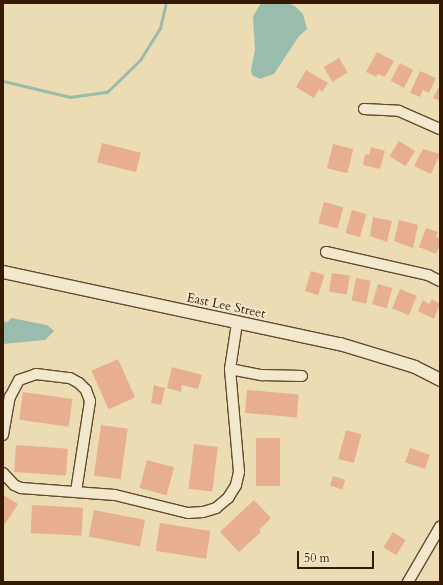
<!DOCTYPE html>
<style>
body{margin:0}
#map{position:relative;width:443px;height:585px;overflow:hidden;background:#ecdcb4;font-family:Cardo,serif}
div>[style]{position:absolute}
.water>*{inset:0;background:#99bcac}
.stream>*{height:3px;margin:-1.5px;padding:0 1.5px;transform-origin:1.5px;border-radius:1.5px;background:#99bcac}
.building>*{inset:0;background:#e7ae90;transform-origin:0 0}
.roads{filter:drop-shadow(1px 0 #644a30) drop-shadow(-1px 0 #644a30) drop-shadow(0 1px #644a30) drop-shadow(0 -1px #644a30)}
.minor>*{height:10px;margin:-5px;padding:0 5px;transform-origin:5px;border-radius:5px;background:#f3e8ce}
.tertiary>*{height:12px;margin:-6px;padding:0 6px;transform-origin:6px;border-radius:6px;background:#f3e8ce}
span{translate:-50% -50%;white-space:nowrap;text-align:center;line-height:1.15;-webkit-text-stroke:4px #f3e8ce;paint-order:stroke}
.street-label{font-size:13px;color:#361904}
.frame{position:absolute;inset:0;border:4px solid #361904;pointer-events:none}
.scale{position:absolute;left:297px;top:551px;width:77px;height:18px;box-sizing:border-box;border:2px solid #361904;border-top:0;padding-left:5px;font-size:12px;line-height:14px;white-space:nowrap;color:#361904;-webkit-text-stroke:3px #f3e8ce;paint-order:stroke}
</style>
<div id="map">
<div class="water">
<div style="clip-path:polygon(261px 3px,288px 3px,296px 7px,303px 14px,307px 29px,299px 36px,274px 74px,260px 79px,252px 75px,251px 70px,255px 50px,253px 16px)"></div>
<div style="clip-path:polygon(11px 318px,47px 325px,54px 331px,45px 340px,3px 344px,3px 321px,8px 322px)"></div>
</div>
<div class="stream">
<div style="left:3px;top:81px;width:69px;rotate:13.4deg"></div>
<div style="left:70px;top:97px;width:37px;rotate:-8deg"></div>
<div style="left:107px;top:92px;width:46px;rotate:-44.1deg"></div>
<div style="left:140px;top:60px;width:38px;rotate:-58deg"></div>
<div style="left:160px;top:28px;width:26px;rotate:-77deg"></div>
</div>
<div class="building">
<div style="clip-path:polygon(377px 52px,394px 61px,385px 77px,378px 74px,376px 77px,366px 72px)"></div>
<div style="left:339px;top:58px;width:17px;height:18px;rotate:59deg"></div>
<div style="left:400px;top:63px;width:15px;height:20px;rotate:28deg"></div>
<div style="clip-path:polygon(306px 70px,328px 83px,322px 92px,319px 89px,314px 98px,296px 87px)"></div>
<div style="clip-path:polygon(420px 71px,436px 78px,429px 93px,423px 90px,420px 97px,410px 93px)"></div>
<div style="clip-path:polygon(439px 87px,440px 87px,440px 101px,433px 98px)"></div>
<div style="left:399px;top:141px;width:19px;height:18px;rotate:32deg"></div>
<div style="left:102px;top:143px;width:40px;height:20px;rotate:14deg"></div>
<div style="left:333px;top:144px;width:21px;height:25px;rotate:14deg"></div>
<div style="clip-path:polygon(371px 147px,385px 151px,380px 169px,363px 165px,365px 154px,369px 155px)"></div>
<div style="clip-path:polygon(423px 149px,440px 154px,431px 174px,414px 166px)"></div>
<div style="left:324px;top:202px;width:20px;height:22px;rotate:15deg"></div>
<div style="left:352px;top:210px;width:15px;height:24px;rotate:16deg"></div>
<div style="clip-path:polygon(373px 217px,392px 221px,387px 242px,370px 236px)"></div>
<div style="clip-path:polygon(399px 220px,418px 225px,413px 248px,394px 241px)"></div>
<div style="clip-path:polygon(426px 228px,438px 232px,436px 237px,440px 238px,440px 244px,436px 254px,419px 247px)"></div>
<div style="left:311px;top:271px;width:14px;height:21px;rotate:17deg"></div>
<div style="left:332px;top:273px;width:18px;height:19px;rotate:9deg"></div>
<div style="left:356px;top:278px;width:15px;height:23px;rotate:11deg"></div>
<div style="left:378px;top:284px;width:15px;height:21px;rotate:16deg"></div>
<div style="left:400px;top:289px;width:18px;height:21px;rotate:22deg"></div>
<div style="clip-path:polygon(432px 299px,440px 304px,434px 319px,418px 311px,423px 300px,429px 304px)"></div>
<div style="left:118px;top:359px;width:42px;height:29px;rotate:66deg"></div>
<div style="clip-path:polygon(172px 367px,202px 375px,198px 389px,182px 385px,181px 392px,167px 388px)"></div>
<div style="clip-path:polygon(154px 385px,165px 388px,161px 405px,151px 403px)"></div>
<div style="left:247px;top:390px;width:52px;height:23px;rotate:5deg"></div>
<div style="left:23px;top:392px;width:50px;height:28px;rotate:8deg"></div>
<div style="left:101px;top:425px;width:27px;height:51px;rotate:8deg"></div>
<div style="left:346px;top:430px;width:16px;height:30px;rotate:15deg"></div>
<div style="left:256px;top:438px;width:24px;height:48px"></div>
<div style="left:194px;top:444px;width:24px;height:45px;rotate:7deg"></div>
<div style="left:16px;top:445px;width:52px;height:27px;rotate:4deg"></div>
<div style="left:410px;top:448px;width:21px;height:15px;rotate:19deg"></div>
<div style="left:147px;top:460px;width:28px;height:29px;rotate:15deg"></div>
<div style="left:333px;top:476px;width:13px;height:10px;rotate:18deg"></div>
<div style="clip-path:polygon(3px 495px,18px 504px,3px 527px)"></div>
<div style="clip-path:polygon(254px 500px,271px 518px,259px 530px,261px 532px,239px 552px,220px 532px)"></div>
<div style="left:32px;top:505px;width:51px;height:28px;rotate:3deg"></div>
<div style="left:94px;top:510px;width:52px;height:27px;rotate:11deg"></div>
<div style="left:160px;top:523px;width:51px;height:28px;rotate:9deg"></div>
<div style="left:393px;top:532px;width:15px;height:18px;rotate:32deg"></div>
</div>
<div class="roads">
<div class="minor">
<div style="left:364px;top:109px;width:35px;rotate:3deg"></div>
<div style="left:399px;top:111px;width:45px;rotate:23.7deg"></div>
<div style="left:326px;top:252px;width:105px;rotate:12.7deg"></div>
<div style="left:428px;top:275px;width:13px;rotate:27deg"></div>
<div style="left:230px;top:369px;width:33px;rotate:11deg"></div>
<div style="left:262px;top:375px;width:40px;rotate:1.4deg"></div>
<div style="left:3px;top:435px;width:39px;rotate:-80deg"></div>
<div style="left:10px;top:397px;width:19px;rotate:-62deg"></div>
<div style="left:19px;top:380px;width:18px;rotate:-19deg"></div>
<div style="left:36px;top:374px;width:34px;rotate:7deg"></div>
<div style="left:70px;top:378px;width:10px;rotate:29deg"></div>
<div style="left:79px;top:383px;width:10px;rotate:45deg"></div>
<div style="left:86px;top:390px;width:12px;rotate:70deg"></div>
<div style="left:90px;top:401px;width:91px;rotate:98.8deg"></div>
<div style="left:3px;top:473px;width:16px;rotate:47deg"></div>
<div style="left:14px;top:485px;width:8px;rotate:23deg"></div>
<div style="left:21px;top:488px;width:94px;rotate:4.3deg"></div>
<div style="left:115px;top:495px;width:75px;rotate:13.9deg"></div>
<div style="left:188px;top:513px;width:15px;rotate:-4deg"></div>
<div style="left:203px;top:512px;width:14px;rotate:-17deg"></div>
<div style="left:216px;top:508px;width:16px;rotate:-40deg"></div>
<div style="left:228px;top:498px;width:15px;rotate:-58deg"></div>
<div style="left:236px;top:485px;width:13px;rotate:-77deg"></div>
<div style="left:239px;top:472px;width:103px;rotate:-95deg"></div>
<div style="left:230px;top:369px;width:47px;rotate:-81.3deg"></div>
<div style="left:408px;top:582px;width:64px;rotate:-59.8deg"></div>
</div>
<div class="tertiary">
<div style="left:3px;top:272px;width:345px;rotate:12.1deg"></div>
<div style="left:340px;top:344px;width:78px;rotate:17deg"></div>
<div style="left:415px;top:367px;width:28px;rotate:27deg"></div>
</div>
</div>
<div class="street-label">
<span style="left:226px;top:306px;rotate:12deg">East Lee Street</span>
</div>
<div class="frame"></div>
<div class="scale">50 m</div>
</div>
